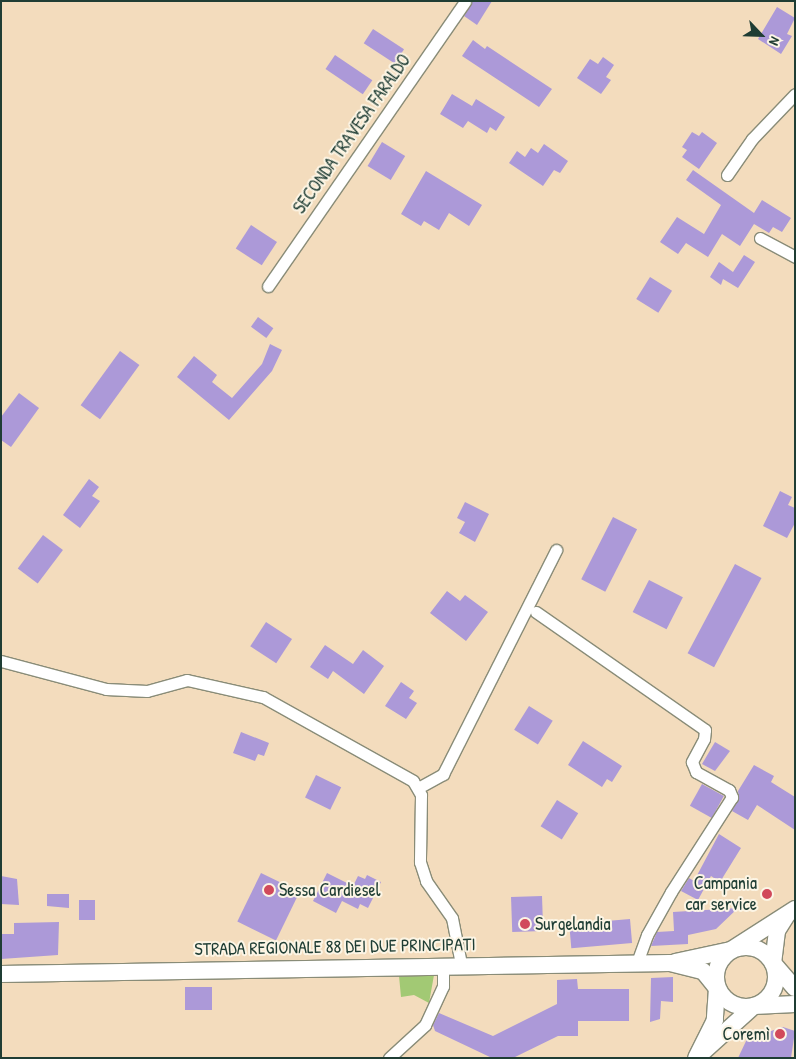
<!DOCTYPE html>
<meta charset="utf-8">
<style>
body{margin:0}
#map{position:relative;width:796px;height:1059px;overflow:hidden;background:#f3dcbd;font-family:"Patrick Hand",sans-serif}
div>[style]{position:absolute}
.green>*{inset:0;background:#a2c974}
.building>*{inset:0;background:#ac99d8;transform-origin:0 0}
.roads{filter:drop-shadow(1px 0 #898c78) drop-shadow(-1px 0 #898c78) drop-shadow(0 1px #898c78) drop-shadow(0 -1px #898c78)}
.street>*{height:11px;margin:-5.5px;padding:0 5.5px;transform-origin:5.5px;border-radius:5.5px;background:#fff}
.secondary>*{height:16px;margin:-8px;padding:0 8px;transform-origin:8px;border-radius:8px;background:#fff}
.secondary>.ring{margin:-8px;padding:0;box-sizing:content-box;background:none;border:16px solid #fff;border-radius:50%}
.dots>*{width:14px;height:14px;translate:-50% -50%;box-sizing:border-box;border:2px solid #fcf5e5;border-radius:50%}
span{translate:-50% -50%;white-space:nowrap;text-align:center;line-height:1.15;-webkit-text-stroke:4px #fcf5e5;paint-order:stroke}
.street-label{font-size:18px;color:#1f3d34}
.poi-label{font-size:18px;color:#1f3d34}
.right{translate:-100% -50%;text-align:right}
.left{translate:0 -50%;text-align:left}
.frame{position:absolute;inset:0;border:2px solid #1f3d34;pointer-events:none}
.north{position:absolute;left:736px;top:10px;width:50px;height:50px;-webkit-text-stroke:4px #fcf5e5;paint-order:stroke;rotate:114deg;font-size:14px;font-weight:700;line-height:20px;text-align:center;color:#1f3d34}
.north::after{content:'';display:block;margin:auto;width:18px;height:22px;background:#1f3d34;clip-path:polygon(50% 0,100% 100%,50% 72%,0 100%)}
</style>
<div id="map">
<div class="green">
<div style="clip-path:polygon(434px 975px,429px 1003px,414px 995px,401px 997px,399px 976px)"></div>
</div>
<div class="building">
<div style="clip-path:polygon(472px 1px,492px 1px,477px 25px,464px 16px)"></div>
<div style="clip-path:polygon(777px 7px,795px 18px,787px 34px,792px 36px,781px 54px,758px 39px)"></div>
<div style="left:373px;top:29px;width:37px;height:17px;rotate:33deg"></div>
<div style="clip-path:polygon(473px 40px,485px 49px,487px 46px,552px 89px,539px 107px,462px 56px)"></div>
<div style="left:335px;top:55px;width:45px;height:17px;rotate:34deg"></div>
<div style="clip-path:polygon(603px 57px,614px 65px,606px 77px,611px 80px,601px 94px,577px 78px,590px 59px,598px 64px)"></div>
<div style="clip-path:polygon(452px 94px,472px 106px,476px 99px,505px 117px,496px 131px,490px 127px,487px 133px,468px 121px,463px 128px,440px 114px)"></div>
<div style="clip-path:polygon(692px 132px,699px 136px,702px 132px,717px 143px,699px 169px,682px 157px,687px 150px,682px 147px)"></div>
<div style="left:382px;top:142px;width:27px;height:28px;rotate:31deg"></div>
<div style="clip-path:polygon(544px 144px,568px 161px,560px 173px,554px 170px,543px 186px,509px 163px,517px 151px,525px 157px,531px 148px,538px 153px)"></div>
<div style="clip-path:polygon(693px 170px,754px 213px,762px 200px,791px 218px,782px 232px,773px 227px,769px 233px,754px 224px,740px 246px,722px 234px,708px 257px,686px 243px,678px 254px,660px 242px,677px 217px,704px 234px,721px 205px,686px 180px)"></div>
<div style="clip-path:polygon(426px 171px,482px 205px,469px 226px,449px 213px,439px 230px,424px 221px,421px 226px,401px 214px)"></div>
<div style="left:251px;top:225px;width:31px;height:28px;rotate:33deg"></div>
<div style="clip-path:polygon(744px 255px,755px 262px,738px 288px,723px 279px,721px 285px,710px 277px,719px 262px,733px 272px)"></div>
<div style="left:650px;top:277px;width:26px;height:26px;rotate:32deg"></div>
<div style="left:258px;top:317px;width:19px;height:12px;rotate:36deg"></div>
<div style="clip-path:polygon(270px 344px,282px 350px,272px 371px,229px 420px,177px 377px,194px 356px,217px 375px,212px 382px,232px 398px,262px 364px)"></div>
<div style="left:120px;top:351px;width:24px;height:67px;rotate:36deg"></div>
<div style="clip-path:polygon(19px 393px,39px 408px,11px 447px,1px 440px,1px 417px)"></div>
<div style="clip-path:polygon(89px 479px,99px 487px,92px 496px,100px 501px,80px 528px,63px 515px)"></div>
<div style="clip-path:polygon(780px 491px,792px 497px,788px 505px,795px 508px,795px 523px,787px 538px,763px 526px)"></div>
<div style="clip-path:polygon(465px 502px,489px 514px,475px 542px,459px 533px,465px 522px,457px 518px)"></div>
<div style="left:613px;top:517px;width:27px;height:70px;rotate:27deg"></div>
<div style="left:43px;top:535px;width:25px;height:42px;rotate:37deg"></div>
<div style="left:735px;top:564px;width:30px;height:101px;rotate:28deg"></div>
<div style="left:649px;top:580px;width:38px;height:36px;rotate:27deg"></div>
<div style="clip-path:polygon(447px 591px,460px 601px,465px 595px,488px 612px,466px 641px,430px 613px)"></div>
<div style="left:266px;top:622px;width:31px;height:29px;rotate:33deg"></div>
<div style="clip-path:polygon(325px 645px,353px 664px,363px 650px,384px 666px,364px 694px,333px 671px,328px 679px,310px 667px)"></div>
<div style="clip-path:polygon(401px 682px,414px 691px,409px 698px,417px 703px,406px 719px,385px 706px)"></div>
<div style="left:529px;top:706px;width:28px;height:28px;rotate:32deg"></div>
<div style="clip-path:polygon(241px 732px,269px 743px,264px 756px,258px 754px,255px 761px,233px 753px)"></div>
<div style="clip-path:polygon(583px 741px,622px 766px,612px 782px,607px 779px,602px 787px,568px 765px)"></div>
<div style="clip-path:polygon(715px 742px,730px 751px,715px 771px,702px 764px)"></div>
<div style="clip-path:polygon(754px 765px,774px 776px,771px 782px,795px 797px,795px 830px,757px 805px,748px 820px,732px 811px,739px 798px,738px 791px)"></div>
<div style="left:316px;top:775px;width:28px;height:25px;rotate:26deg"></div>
<div style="left:702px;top:784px;width:25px;height:25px;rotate:29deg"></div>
<div style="left:557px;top:800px;width:25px;height:31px;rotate:32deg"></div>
<div style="clip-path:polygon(719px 834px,741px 848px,720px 882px,711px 876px,698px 900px,681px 891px,689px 878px,694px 881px)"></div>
<div style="left:261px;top:873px;width:43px;height:54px;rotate:26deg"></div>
<div style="clip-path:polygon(327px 873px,353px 886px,358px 876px,365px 879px,367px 875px,381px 882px,368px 908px,360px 904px,358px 909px,342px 901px,336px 913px,313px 901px)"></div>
<div style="clip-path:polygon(1px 876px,17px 879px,19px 905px,1px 904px)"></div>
<div style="clip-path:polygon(47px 894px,69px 894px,69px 908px,47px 906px)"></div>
<div style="left:542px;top:896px;width:35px;height:31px;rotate:88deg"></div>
<div style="left:79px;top:900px;width:16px;height:20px"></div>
<div style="clip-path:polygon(738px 908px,716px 929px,688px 935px,688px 944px,651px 946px,657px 932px,674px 931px,673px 912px)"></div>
<div style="left:630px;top:919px;width:24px;height:61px;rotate:85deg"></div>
<div style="clip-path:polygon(59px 922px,58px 955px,1px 959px,1px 934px,14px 934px,14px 923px)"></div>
<div style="clip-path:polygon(673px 977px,673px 1002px,661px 1001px,660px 1019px,650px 1022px,651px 978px)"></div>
<div style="clip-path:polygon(577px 979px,578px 989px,629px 989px,629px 1021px,578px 1021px,578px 1036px,558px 1036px,513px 1058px,492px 1058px,435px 1031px,433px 1025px,439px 1013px,493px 1036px,557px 1004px,557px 980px)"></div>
<div style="left:212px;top:987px;width:23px;height:27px;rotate:90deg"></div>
<div style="clip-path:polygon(783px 1027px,795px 1031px,791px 1058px,738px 1058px,747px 1039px)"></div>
</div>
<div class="roads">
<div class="street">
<div style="left:727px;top:175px;width:44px;rotate:-55.2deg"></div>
<div style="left:752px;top:139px;width:62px;rotate:-46.3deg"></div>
<div style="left:760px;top:238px;width:40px;rotate:28deg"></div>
<div style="left:268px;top:286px;width:346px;rotate:-55.3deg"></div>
<div style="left:536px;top:612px;width:206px;rotate:34.9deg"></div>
<div style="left:705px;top:730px;width:9px;rotate:96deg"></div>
<div style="left:704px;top:739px;width:26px;rotate:118deg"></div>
<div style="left:692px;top:762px;width:11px;rotate:68deg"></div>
<div style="left:696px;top:772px;width:38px;rotate:29deg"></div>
<div style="left:729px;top:790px;width:8px;rotate:67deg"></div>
<div style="left:732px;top:797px;width:113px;rotate:122.7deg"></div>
<div style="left:671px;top:892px;width:49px;rotate:119.2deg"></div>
<div style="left:647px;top:935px;width:29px;rotate:110deg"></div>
<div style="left:1px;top:661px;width:109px;rotate:14.9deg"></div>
<div style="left:106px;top:689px;width:41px;rotate:2.8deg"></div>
<div style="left:147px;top:691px;width:41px;rotate:-15.4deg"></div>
<div style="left:187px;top:680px;width:78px;rotate:12.6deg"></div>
<div style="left:263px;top:697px;width:172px;rotate:29.2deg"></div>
<div style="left:413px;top:781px;width:16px;rotate:60deg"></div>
<div style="left:421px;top:795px;width:67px;rotate:90.9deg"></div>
<div style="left:420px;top:862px;width:20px;rotate:72deg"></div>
<div style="left:426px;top:881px;width:45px;rotate:54.9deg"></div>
<div style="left:452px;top:918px;width:47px;rotate:78.9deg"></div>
<div style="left:418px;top:788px;width:29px;rotate:-29deg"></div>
<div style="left:443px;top:774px;width:251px;rotate:-63.2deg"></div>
<div style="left:389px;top:1058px;width:49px;rotate:-42.5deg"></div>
<div style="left:425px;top:1025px;width:43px;rotate:-65.2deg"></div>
<div style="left:443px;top:986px;width:21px;rotate:-90deg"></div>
</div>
<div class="secondary">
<div style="left:787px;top:915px;width:19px;rotate:122deg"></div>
<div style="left:777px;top:931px;width:32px;rotate:97deg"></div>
<div style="left:773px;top:963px;width:33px;rotate:49deg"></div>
<div class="ring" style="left:716px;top:947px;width:44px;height:44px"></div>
<div style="left:675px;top:962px;width:57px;rotate:-12.1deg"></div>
<div style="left:731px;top:950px;width:76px;rotate:-32.6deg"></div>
<div style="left:1px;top:974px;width:669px;rotate:-0.94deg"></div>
<div style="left:670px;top:963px;width:34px;rotate:14deg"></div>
<div style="left:703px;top:971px;width:22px;rotate:51deg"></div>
<div style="left:717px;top:988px;width:32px;rotate:94deg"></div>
<div style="left:715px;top:1020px;width:42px;rotate:116.6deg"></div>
<div style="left:704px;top:1051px;width:67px;rotate:-42deg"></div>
<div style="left:754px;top:1006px;width:41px;rotate:-2.8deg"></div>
</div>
</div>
<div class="dots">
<div style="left:269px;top:890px;background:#d1495b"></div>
<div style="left:767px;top:894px;background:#d1495b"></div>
<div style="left:525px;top:924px;background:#d1495b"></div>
<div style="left:780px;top:1034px;background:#d1495b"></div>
</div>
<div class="street-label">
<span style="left:352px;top:134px;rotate:-55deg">SECONDA TRAVESA FARALDO</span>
<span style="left:335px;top:947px;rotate:-1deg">STRADA REGIONALE 88 DEI DUE PRINCIPATI</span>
</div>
<div class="poi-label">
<span class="right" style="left:757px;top:894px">Campania<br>car service</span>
<span class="left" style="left:279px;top:890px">Sessa Cardiesel</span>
<span class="left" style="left:535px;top:924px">Surgelandia</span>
<span class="right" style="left:770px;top:1034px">Coremì</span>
</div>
<div class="frame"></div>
<div class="north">N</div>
</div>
